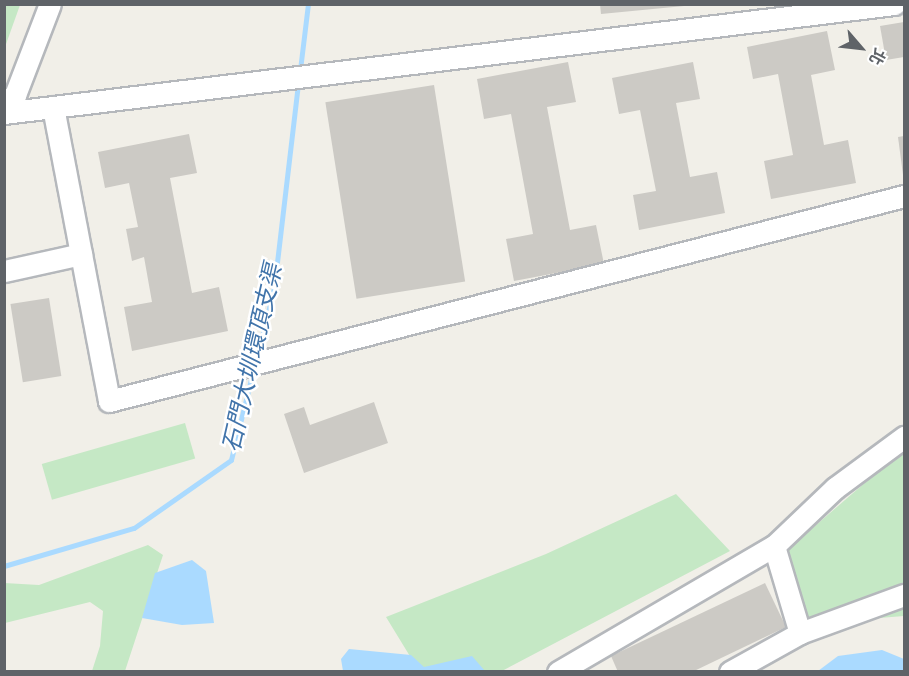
<!DOCTYPE html>
<meta charset="utf-8">
<style>
body{margin:0}
#map{position:relative;width:909px;height:676px;overflow:hidden;background:#f1efe8;font-family:Karla,"Noto Sans TC",sans-serif}
div>[style]{position:absolute}
.green>*{inset:0;background:#c5e8c5;transform-origin:0 0}
.water>*{inset:0;background:#aadaff}
.stream>*{height:4.5px;margin:-2.25px;padding:0 2.25px;transform-origin:2.25px;border-radius:2.25px;background:#aadaff}
.building>*{inset:0;background:#cccac5;transform-origin:0 0}
.roads{filter:drop-shadow(2px 0 #b5b8bc) drop-shadow(-2px 0 #b5b8bc) drop-shadow(0 2px #b5b8bc) drop-shadow(0 -2px #b5b8bc)}
.minor>*{height:21px;margin:-10.5px;padding:0 10.5px;transform-origin:10.5px;border-radius:10.5px;background:#fff}
span{translate:-50% -50%;white-space:nowrap;text-align:center;line-height:1.15;-webkit-text-stroke:5px #fff;paint-order:stroke}
.water-label{font-size:24px;color:#4174aa;font-style:italic}
.frame{position:absolute;inset:0;border:6px solid #5f6368;pointer-events:none}
.north{position:absolute;left:831px;top:18px;width:60px;height:60px;-webkit-text-stroke:4px #fff;paint-order:stroke;rotate:118deg;font-size:16px;font-weight:700;line-height:24px;text-align:center;color:#5f6368}
.north::after{content:'';display:block;margin:auto;width:21px;height:27px;background:#5f6368;clip-path:polygon(50% 0,100% 100%,50% 72%,0 100%)}
</style>
<div id="map">
<div class="green">
<div style="clip-path:polygon(5px 4px,20px 5px,5px 47px,4px 5px)"></div>
<div style="left:185px;top:423px;width:37px;height:149px;rotate:74deg"></div>
<div style="clip-path:polygon(904px 449px,904px 616px,805px 624px,786px 551px)"></div>
<div style="clip-path:polygon(676px 494px,730px 551px,502px 671px,419px 671px,386px 617px,546px 554px)"></div>
<div style="clip-path:polygon(148px 545px,163px 555px,125px 671px,92px 671px,100px 646px,103px 611px,90px 602px,5px 623px,4px 583px,39px 585px)"></div>
</div>
<div class="water">
<div style="clip-path:polygon(192px 560px,206px 571px,214px 623px,182px 625px,142px 618px,155px 573px)"></div>
<div style="clip-path:polygon(349px 649px,411px 655px,424px 667px,472px 656px,485px 671px,343px 671px,341px 659px)"></div>
<div style="clip-path:polygon(882px 650px,904px 659px,904px 671px,818px 671px,838px 656px)"></div>
</div>
<div class="stream">
<div style="left:300px;top:70px;width:66px;rotate:-83.1deg"></div>
<div style="left:257px;top:357px;width:71px;rotate:-76.2deg"></div>
<div style="left:274px;top:288px;width:205px;rotate:-83.3deg"></div>
<div style="left:4px;top:566px;width:135px;rotate:-16.3deg"></div>
<div style="left:134px;top:528px;width:118px;rotate:-35deg"></div>
<div style="left:231px;top:460px;width:92px;rotate:-76.1deg"></div>
</div>
<div class="building">
<div style="clip-path:polygon(600px 4px,684px 4px,684px 6px,601px 14px)"></div>
<div style="clip-path:polygon(904px 22px,904px 57px,886px 60px,880px 26px)"></div>
<div style="clip-path:polygon(827px 31px,835px 70px,811px 75px,824px 145px,848px 140px,856px 183px,771px 199px,764px 161px,793px 155px,778px 74px,753px 79px,747px 47px)"></div>
<div style="clip-path:polygon(568px 62px,576px 102px,547px 107px,570px 230px,596px 225px,604px 264px,514px 281px,506px 239px,533px 234px,511px 114px,484px 119px,477px 79px)"></div>
<div style="clip-path:polygon(693px 62px,700px 99px,676px 103px,690px 177px,717px 172px,725px 213px,639px 230px,633px 195px,656px 191px,640px 110px,619px 114px,612px 78px)"></div>
<div style="left:434px;top:85px;width:199px;height:110px;rotate:81deg"></div>
<div style="clip-path:polygon(189px 134px,197px 173px,170px 178px,192px 293px,219px 287px,228px 331px,132px 351px,124px 307px,152px 302px,144px 257px,132px 261px,126px 229px,138px 227px,129px 183px,105px 188px,98px 152px)"></div>
<div style="clip-path:polygon(904px 136px,904px 175px,903px 175px,898px 137px)"></div>
<div style="left:49px;top:298px;width:79px;height:39px;rotate:81deg"></div>
<div style="clip-path:polygon(374px 402px,388px 443px,304px 473px,284px 414px,304px 407px,310px 425px)"></div>
<div style="clip-path:polygon(765px 583px,786px 627px,692px 672px,618px 672px,611px 656px)"></div>
</div>
<div class="roads">
<div class="minor">
<div style="left:4px;top:103px;width:14px;rotate:-36deg"></div>
<div style="left:15px;top:95px;width:97px;rotate:-69deg"></div>
<div style="left:53px;top:107px;width:299px;rotate:79.2deg"></div>
<div style="left:109px;top:401px;width:821px;rotate:-14.46deg"></div>
<div style="left:4px;top:113px;width:897px;rotate:-6.98deg"></div>
<div style="left:4px;top:271px;width:79px;rotate:-12.4deg"></div>
<div style="left:774px;top:546px;width:91px;rotate:73.4deg"></div>
<div style="left:558px;top:672px;width:250px;rotate:-30.3deg"></div>
<div style="left:774px;top:546px;width:84px;rotate:-43.6deg"></div>
<div style="left:835px;top:488px;width:86px;rotate:-36.5deg"></div>
<div style="left:730px;top:672px;width:80px;rotate:-29.1deg"></div>
<div style="left:800px;top:633px;width:111px;rotate:-20.1deg"></div>
</div>
</div>
<div class="water-label">
<span style="left:253px;top:358px;rotate:-77deg">石門大圳環頂支渠</span>
</div>
<div class="frame"></div>
<div class="north">北</div>
</div>
